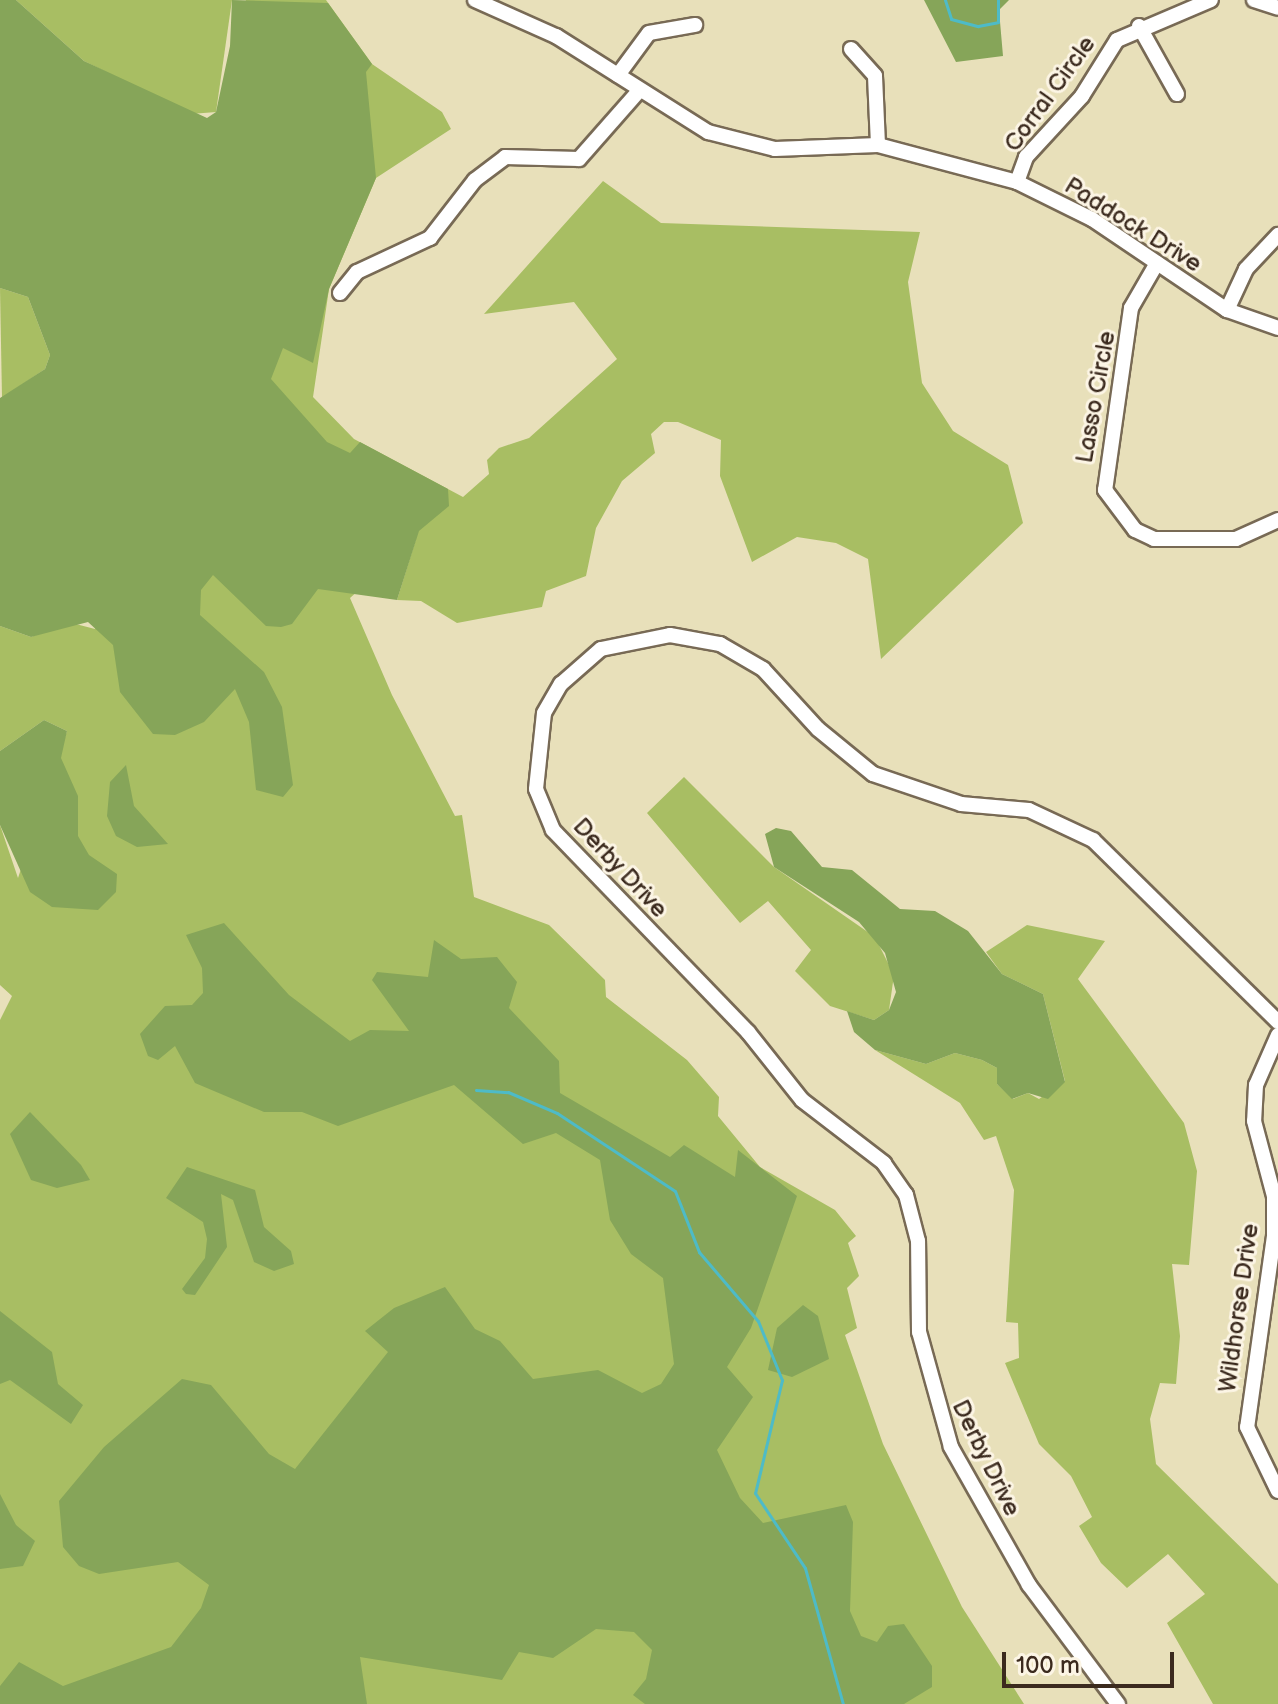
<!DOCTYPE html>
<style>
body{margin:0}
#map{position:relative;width:1278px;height:1704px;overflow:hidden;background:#e8e0ba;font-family:"Balsamiq Sans",sans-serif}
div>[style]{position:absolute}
.green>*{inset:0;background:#a8be63}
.forest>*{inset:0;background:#86a559}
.stream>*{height:3px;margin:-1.5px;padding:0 1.5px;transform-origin:1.5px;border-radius:1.5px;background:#4ebbc7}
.roads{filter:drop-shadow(2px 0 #786a55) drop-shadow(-2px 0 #786a55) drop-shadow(0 2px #786a55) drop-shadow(0 -2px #786a55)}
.minor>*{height:14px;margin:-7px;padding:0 7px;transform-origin:7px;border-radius:7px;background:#fff}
span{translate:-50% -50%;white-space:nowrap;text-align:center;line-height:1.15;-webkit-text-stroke:6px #fcf5e5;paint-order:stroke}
.street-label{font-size:24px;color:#3b2a1e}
.scale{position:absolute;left:1002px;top:1652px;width:172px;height:36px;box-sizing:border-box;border:4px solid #3b2a1e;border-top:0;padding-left:10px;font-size:24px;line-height:28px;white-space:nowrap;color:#3b2a1e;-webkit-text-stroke:6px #fcf5e5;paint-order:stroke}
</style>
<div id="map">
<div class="green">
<div style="clip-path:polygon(16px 0,232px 0,216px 112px,191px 114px,84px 61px)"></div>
<div style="clip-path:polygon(246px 0,326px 0,372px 64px,442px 112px,451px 129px,376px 178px,329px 289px,313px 397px,354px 439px,463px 497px,489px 474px,487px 460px,499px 448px,529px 438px,617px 359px,574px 302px,484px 314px,603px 181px,661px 223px,920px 232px,908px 282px,922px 383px,953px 431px,1008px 465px,1023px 523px,881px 659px,868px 559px,836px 543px,797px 537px,752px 562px,720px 476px,721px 440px,678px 422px,664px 422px,651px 434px,655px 453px,622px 481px,596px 528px,586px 576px,546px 591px,542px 607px,457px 623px,421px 601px,397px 600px,416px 539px,350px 598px,392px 695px,455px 816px,462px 815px,474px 897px,549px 925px,605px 980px,606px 997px,687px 1060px,719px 1097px,718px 1116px,760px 1167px,835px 1210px,856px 1236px,848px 1243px,859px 1276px,847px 1288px,857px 1328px,845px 1335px,883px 1444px,962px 1607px,1024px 1704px,0 1704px,0 1020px,12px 996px,0 985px,0 825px,18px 878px,67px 731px,44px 720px,0 751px,0 626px,31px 637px,68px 622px,95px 629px)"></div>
<div style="clip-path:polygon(0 288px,28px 297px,50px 355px,45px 369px,2px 398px)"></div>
<div style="clip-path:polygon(684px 777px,774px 867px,875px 937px,894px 975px,889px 1010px,874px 1020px,830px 1006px,795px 971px,811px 950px,768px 901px,740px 923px,647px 813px)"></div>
<div style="clip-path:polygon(1027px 925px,1105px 941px,1078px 979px,1184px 1123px,1197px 1171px,1189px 1265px,1172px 1264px,1180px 1336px,1176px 1384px,1160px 1383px,1150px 1419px,1156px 1464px,1278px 1584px,1278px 1704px,1213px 1704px,1167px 1623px,1205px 1594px,1168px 1554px,1127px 1588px,1101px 1563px,1079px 1526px,1092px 1517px,1071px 1476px,1039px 1444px,1005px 1363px,1019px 1358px,1018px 1323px,1006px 1322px,1014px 1190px,996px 1136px,984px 1140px,960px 1103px,875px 1050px,926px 1064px,955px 1053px,982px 1060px,997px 1068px,997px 1084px,1013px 1099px,1028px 1093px,1039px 1099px,1065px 1081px,1043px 994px,1002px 974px,986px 952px)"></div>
</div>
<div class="forest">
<div style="clip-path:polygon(0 0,16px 0,84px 61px,207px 118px,216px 112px,230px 46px,232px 0,328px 3px,372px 64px,366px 72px,376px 178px,329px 289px,313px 363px,283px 348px,271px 379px,327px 442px,350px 453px,360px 442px,448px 489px,449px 506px,419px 531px,397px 600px,318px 589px,292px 624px,281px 627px,266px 626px,213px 575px,201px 590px,200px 615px,264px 672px,282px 707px,293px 785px,283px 797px,256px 790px,249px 722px,235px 689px,204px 722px,175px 735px,153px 734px,120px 692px,113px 645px,88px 622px,31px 637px,0 626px,0 398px,45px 369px,50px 355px,28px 297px,0 288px)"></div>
<div style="clip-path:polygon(924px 0,1009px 0,999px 10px,1003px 56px,956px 62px)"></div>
<div style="clip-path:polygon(44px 720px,67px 731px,61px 758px,78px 796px,78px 836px,89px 855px,117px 874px,116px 892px,98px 910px,52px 907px,30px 892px,0 825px,0 751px)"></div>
<div style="clip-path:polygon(126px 765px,134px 806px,168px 844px,137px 847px,116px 836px,107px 816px,110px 782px)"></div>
<div style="clip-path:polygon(776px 828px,791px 831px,822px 867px,852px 870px,900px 909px,935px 911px,968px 931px,1002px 974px,1043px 994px,1065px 1082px,1048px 1099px,1028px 1093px,1012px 1099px,997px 1084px,997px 1068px,982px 1060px,955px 1053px,926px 1064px,875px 1050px,854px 1032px,847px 1011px,874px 1020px,889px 1010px,896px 992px,885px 953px,859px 922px,774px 867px,765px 834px)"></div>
<div style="clip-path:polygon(224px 923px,289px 995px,350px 1041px,370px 1030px,409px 1031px,372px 980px,377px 972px,428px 977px,434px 940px,461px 959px,497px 957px,517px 982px,509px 1008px,559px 1061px,560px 1093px,670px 1157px,684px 1145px,735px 1177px,738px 1150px,797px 1196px,751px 1328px,727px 1367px,753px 1397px,717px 1450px,740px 1498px,763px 1523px,846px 1505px,853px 1522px,850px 1611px,861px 1636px,877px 1642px,888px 1626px,904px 1624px,932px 1666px,932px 1687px,904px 1704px,645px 1704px,633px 1695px,646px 1679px,652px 1650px,634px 1632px,596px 1629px,553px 1658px,519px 1652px,502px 1680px,360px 1657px,367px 1704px,0 1704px,0 1686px,19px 1662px,63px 1686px,171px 1647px,201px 1608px,209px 1585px,178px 1562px,99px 1574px,79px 1566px,63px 1547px,59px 1501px,104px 1447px,182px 1379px,211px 1385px,269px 1454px,295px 1469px,388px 1352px,365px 1331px,394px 1308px,445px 1287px,475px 1329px,500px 1341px,533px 1379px,598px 1370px,642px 1393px,661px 1384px,674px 1364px,663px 1278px,631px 1254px,610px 1220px,600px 1160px,556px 1133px,523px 1144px,454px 1085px,338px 1126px,302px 1112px,264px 1112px,195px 1083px,175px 1046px,158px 1060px,148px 1056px,140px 1034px,165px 1006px,192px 1005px,203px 993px,202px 968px,186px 935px)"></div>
<div style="clip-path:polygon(30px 1112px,81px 1165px,90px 1180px,57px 1188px,31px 1180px,10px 1134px)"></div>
<div style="clip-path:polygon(187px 1167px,255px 1190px,264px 1227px,291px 1251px,294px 1264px,274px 1271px,254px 1262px,233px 1200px,221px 1194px,227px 1247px,195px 1295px,186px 1294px,182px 1289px,205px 1258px,207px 1239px,203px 1222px,166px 1198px)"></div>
<div style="clip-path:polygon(803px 1305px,818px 1316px,829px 1359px,792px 1377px,768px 1370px,777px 1328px)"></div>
<div style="clip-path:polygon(0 1311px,52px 1352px,58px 1384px,83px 1405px,71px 1424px,10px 1380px,0 1384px)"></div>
<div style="clip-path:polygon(0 1494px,16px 1525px,35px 1541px,23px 1566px,0 1569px)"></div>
</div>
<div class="stream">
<div style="left:945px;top:0;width:20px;rotate:72deg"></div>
<div style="left:951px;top:19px;width:28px;rotate:15deg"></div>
<div style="left:978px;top:26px;width:20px;rotate:-11deg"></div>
<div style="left:998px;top:22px;width:22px;rotate:-90deg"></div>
<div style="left:476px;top:1090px;width:32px;rotate:4deg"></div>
<div style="left:508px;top:1092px;width:53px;rotate:23.2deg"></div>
<div style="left:557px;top:1113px;width:141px;rotate:33.5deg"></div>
<div style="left:675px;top:1191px;width:66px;rotate:68.5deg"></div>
<div style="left:699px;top:1252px;width:91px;rotate:49.5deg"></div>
<div style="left:758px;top:1321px;width:64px;rotate:67.9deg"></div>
<div style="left:782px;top:1380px;width:116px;rotate:103.4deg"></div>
<div style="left:755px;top:1493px;width:90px;rotate:56.3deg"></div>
<div style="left:805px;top:1568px;width:141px;rotate:74.4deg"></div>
</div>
<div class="roads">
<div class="minor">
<div style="left:475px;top:0;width:89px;rotate:24deg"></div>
<div style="left:556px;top:36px;width:180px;rotate:32.3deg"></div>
<div style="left:708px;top:132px;width:69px;rotate:14.2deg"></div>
<div style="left:775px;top:149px;width:103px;rotate:-2.2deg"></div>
<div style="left:878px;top:145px;width:144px;rotate:14.9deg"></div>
<div style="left:1017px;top:182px;width:84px;rotate:26.3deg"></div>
<div style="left:1092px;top:219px;width:163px;rotate:34deg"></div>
<div style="left:1227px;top:310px;width:54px;rotate:19.4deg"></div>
<div style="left:1254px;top:0;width:25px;rotate:18deg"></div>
<div style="left:1139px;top:26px;width:78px;rotate:60.8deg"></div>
<div style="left:851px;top:49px;width:36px;rotate:48deg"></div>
<div style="left:875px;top:76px;width:69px;rotate:87.5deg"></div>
<div style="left:618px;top:75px;width:52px;rotate:-53.6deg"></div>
<div style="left:649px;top:33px;width:47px;rotate:-9.9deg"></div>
<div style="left:1017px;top:182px;width:27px;rotate:-70deg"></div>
<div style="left:1026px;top:157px;width:83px;rotate:-47.4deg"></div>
<div style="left:1082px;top:96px;width:66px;rotate:-58deg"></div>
<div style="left:1117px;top:40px;width:102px;rotate:-23.1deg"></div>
<div style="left:1157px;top:263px;width:52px;rotate:120deg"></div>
<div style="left:1131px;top:308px;width:184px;rotate:98.1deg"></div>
<div style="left:1105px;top:490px;width:50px;rotate:53.1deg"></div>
<div style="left:1135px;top:530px;width:21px;rotate:25deg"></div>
<div style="left:1154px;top:539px;width:82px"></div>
<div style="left:1236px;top:539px;width:46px;rotate:-24.3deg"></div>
<div style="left:340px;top:293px;width:27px;rotate:-51deg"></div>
<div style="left:357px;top:272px;width:81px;rotate:-25deg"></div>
<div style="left:430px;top:238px;width:73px;rotate:-52.2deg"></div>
<div style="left:475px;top:180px;width:38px;rotate:-37deg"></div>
<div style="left:505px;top:157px;width:74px;rotate:1.5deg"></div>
<div style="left:579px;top:159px;width:89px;rotate:-48.6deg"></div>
<div style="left:1227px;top:310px;width:45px;rotate:-65.1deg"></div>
<div style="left:1246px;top:269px;width:47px;rotate:-46.7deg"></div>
<div style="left:1278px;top:1035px;width:55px;rotate:113.7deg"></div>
<div style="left:1256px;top:1085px;width:36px;rotate:93deg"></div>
<div style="left:1254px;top:1121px;width:78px;rotate:75.1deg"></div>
<div style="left:1274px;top:1196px;width:40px;rotate:90deg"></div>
<div style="left:1274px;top:1236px;width:193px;rotate:98deg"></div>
<div style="left:1247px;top:1427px;width:71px;rotate:64.2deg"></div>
<div style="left:1118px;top:1704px;width:149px;rotate:-126.8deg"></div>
<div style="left:1029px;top:1585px;width:159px;rotate:-119.5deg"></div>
<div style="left:951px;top:1447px;width:119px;rotate:-105.5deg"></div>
<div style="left:919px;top:1332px;width:91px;rotate:-90.6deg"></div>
<div style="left:918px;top:1241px;width:48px;rotate:-104.6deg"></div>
<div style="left:906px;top:1195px;width:39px;rotate:-125deg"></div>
<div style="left:884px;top:1163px;width:103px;rotate:-142.5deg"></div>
<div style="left:802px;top:1100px;width:87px;rotate:-128.5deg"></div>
<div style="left:748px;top:1032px;width:281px;rotate:-134deg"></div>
<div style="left:553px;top:830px;width:44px;rotate:-112.5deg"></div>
<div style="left:536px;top:789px;width:76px;rotate:-84deg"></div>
<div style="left:544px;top:713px;width:34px;rotate:-60deg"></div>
<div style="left:561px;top:684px;width:53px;rotate:-41.2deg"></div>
<div style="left:601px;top:649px;width:70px;rotate:-11.5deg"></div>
<div style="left:670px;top:635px;width:51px;rotate:10.2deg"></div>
<div style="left:720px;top:644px;width:50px;rotate:30.2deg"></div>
<div style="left:763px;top:669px;width:81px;rotate:47.5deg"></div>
<div style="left:818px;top:729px;width:71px;rotate:39.3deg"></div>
<div style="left:873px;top:774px;width:93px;rotate:18.8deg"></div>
<div style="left:961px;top:804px;width:68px;rotate:5deg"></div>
<div style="left:1029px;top:810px;width:71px;rotate:25.1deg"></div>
<div style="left:1093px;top:840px;width:260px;rotate:44.5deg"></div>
</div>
</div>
<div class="street-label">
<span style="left:1050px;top:94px;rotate:-54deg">Corral Circle</span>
<span style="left:1133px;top:225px;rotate:32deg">Paddock Drive</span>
<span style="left:1096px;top:397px;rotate:-80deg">Lasso Circle</span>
<span style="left:620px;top:868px;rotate:47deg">Derby Drive</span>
<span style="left:1239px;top:1308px;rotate:-82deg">Wildhorse Drive</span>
<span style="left:986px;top:1458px;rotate:64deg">Derby Drive</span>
</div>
<div class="scale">100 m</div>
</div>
